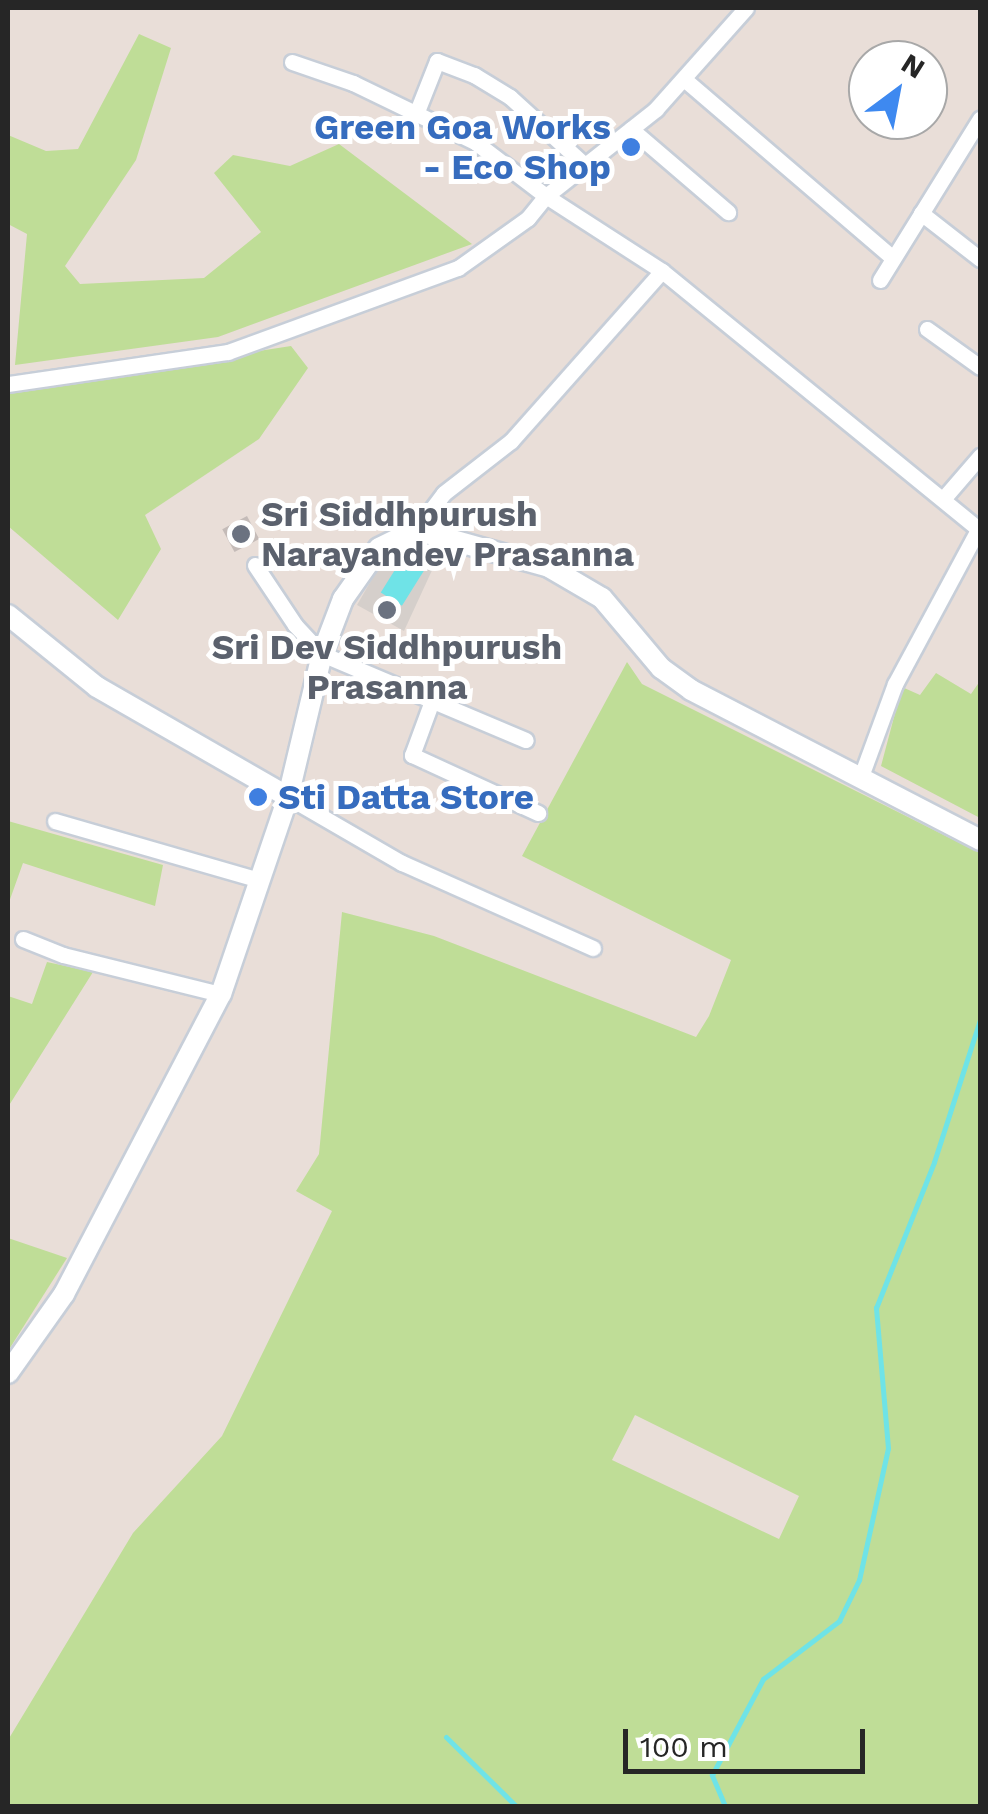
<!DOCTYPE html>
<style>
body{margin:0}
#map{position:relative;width:988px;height:1814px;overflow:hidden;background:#e9ded8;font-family:"Work Sans",sans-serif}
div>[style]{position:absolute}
.green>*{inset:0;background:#bfdd97}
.plaza>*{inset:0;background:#d5cfcb}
.water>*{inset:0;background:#6fe3e7;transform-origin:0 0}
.stream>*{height:5px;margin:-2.5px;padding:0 2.5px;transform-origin:2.5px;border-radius:2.5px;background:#6fe3e7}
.building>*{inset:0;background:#c4bbb8;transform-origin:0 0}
.roads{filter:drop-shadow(2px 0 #c7ced8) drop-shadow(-2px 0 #c7ced8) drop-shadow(0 2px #c7ced8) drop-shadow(0 -2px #c7ced8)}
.street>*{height:15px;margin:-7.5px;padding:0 7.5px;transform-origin:7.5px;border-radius:7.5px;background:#fff}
.secondary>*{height:20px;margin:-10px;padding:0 10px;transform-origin:10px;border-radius:10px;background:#fff}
.dots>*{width:28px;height:28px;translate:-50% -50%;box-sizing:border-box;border:5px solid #fff;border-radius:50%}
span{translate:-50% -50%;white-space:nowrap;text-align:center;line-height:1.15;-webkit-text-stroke:10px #fff;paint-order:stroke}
.shop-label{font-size:35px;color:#366cbe;font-weight:700}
.right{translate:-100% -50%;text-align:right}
.left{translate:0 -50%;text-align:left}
.worship-label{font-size:35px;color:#5b616d;font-weight:700}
.frame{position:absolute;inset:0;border:10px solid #262626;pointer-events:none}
.north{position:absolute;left:848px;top:40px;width:100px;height:100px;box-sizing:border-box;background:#fff;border:2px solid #a8a8a8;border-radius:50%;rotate:32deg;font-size:28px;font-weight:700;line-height:40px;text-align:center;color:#262626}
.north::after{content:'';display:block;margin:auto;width:35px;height:45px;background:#3e89f0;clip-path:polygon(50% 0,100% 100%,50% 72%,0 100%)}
.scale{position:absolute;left:623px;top:1729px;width:242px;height:45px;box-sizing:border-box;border:5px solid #262626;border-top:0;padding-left:12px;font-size:30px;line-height:35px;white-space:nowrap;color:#262626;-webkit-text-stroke:8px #fff;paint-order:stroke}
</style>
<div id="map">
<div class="green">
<div style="clip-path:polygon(139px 34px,171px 48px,136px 160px,65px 266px,80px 284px,204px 278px,261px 232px,214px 173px,233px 155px,290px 166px,339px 144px,472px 244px,218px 337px,15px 365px,27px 234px,8px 224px,8px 135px,46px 151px,78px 149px)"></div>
<div style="clip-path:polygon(291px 346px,308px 368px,259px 439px,145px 515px,161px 549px,118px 620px,8px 526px,8px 390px)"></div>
<div style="clip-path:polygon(evenodd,627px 662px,642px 684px,980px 853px,980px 1806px,8px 1806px,8px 1740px,133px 1533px,222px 1436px,332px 1211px,296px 1191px,319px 1154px,342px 912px,434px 936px,696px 1037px,709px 1016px,731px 960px,522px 856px,627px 662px,635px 1415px,799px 1496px,779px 1539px,612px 1460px,635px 1415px)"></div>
<div style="clip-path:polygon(936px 673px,971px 694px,980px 681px,980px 818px,881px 766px,902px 687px,920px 695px)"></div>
<div style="clip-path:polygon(8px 821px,163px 865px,155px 906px,23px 863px,8px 905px)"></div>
<div style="clip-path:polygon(47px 962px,93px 972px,8px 1107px,8px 996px,32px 1004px)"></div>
<div style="clip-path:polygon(8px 1238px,67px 1258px,8px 1351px)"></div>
</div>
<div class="plaza">
<div style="clip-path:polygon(416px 542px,440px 553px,404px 631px,357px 605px,383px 560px)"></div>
</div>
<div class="water">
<div style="left:403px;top:557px;width:25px;height:42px;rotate:32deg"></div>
</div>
<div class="stream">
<div style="left:446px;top:1737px;width:98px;rotate:44.6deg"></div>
<div style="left:725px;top:1806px;width:34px;rotate:-113deg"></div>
<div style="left:712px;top:1775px;width:109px;rotate:-62deg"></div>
<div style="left:763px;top:1679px;width:96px;rotate:-37.3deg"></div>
<div style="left:839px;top:1621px;width:46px;rotate:-64deg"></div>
<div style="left:859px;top:1580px;width:135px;rotate:-77.6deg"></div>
<div style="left:888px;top:1448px;width:141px;rotate:-94.9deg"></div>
<div style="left:876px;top:1308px;width:157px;rotate:-68.3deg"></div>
<div style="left:934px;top:1162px;width:149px;rotate:-72.1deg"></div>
</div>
<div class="building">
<div style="left:247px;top:516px;width:26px;height:28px;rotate:62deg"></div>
</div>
<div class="roads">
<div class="street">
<div style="left:292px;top:62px;width:65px;rotate:19deg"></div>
<div style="left:353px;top:83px;width:136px;rotate:25.8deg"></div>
<div style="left:475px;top:142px;width:89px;rotate:37.3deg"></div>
<div style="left:546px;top:196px;width:138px;rotate:32.9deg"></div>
<div style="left:662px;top:271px;width:410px;rotate:39.2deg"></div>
<div style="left:684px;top:79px;width:275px;rotate:40.6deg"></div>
<div style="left:416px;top:114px;width:57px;rotate:-68.4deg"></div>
<div style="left:437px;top:61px;width:40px;rotate:21deg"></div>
<div style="left:474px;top:75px;width:42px;rotate:31.4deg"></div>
<div style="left:510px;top:97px;width:104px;rotate:42.3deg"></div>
<div style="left:631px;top:129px;width:128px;rotate:40.6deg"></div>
<div style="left:921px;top:213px;width:75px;rotate:37.9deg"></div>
<div style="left:880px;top:280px;width:190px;rotate:-58.2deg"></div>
<div style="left:927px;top:329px;width:65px;rotate:35.6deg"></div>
<div style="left:8px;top:384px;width:222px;rotate:-8.3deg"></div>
<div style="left:228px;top:352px;width:245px;rotate:-20.1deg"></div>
<div style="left:458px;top:268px;width:86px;rotate:-35.5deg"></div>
<div style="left:528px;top:218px;width:28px;rotate:-51deg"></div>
<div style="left:546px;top:196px;width:140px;rotate:-38.3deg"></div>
<div style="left:656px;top:109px;width:135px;rotate:-48.3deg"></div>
<div style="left:943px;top:499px;width:57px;rotate:-49.3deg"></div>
<div style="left:416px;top:530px;width:46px;rotate:-52.9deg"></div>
<div style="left:444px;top:493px;width:85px;rotate:-37.8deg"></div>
<div style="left:511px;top:441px;width:227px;rotate:-48.4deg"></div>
<div style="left:255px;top:565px;width:72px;rotate:56.3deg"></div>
<div style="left:295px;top:625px;width:40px;rotate:47deg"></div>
<div style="left:322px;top:654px;width:221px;rotate:22.9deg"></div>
<div style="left:433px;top:698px;width:61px;rotate:110.2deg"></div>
<div style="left:412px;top:755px;width:139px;rotate:24.7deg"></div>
<div style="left:860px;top:779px;width:101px;rotate:-69.8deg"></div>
<div style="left:895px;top:684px;width:177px;rotate:-61.7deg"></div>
<div style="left:288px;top:797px;width:132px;rotate:30.1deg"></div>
<div style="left:402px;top:863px;width:209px;rotate:24deg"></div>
<div style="left:55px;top:821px;width:212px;rotate:16.1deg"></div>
<div style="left:23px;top:939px;width:43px;rotate:21.8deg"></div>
<div style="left:63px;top:955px;width:163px;rotate:13.9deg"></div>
</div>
<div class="secondary">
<div style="left:8px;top:615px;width:114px;rotate:39deg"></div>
<div style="left:97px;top:687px;width:220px;rotate:29.9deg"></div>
<div style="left:8px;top:1373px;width:97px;rotate:-54.7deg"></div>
<div style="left:64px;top:1294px;width:339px;rotate:-62.4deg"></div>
<div style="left:221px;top:994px;width:208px;rotate:-71.2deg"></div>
<div style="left:288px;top:797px;width:147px;rotate:-76.6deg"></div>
<div style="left:322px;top:654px;width:59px;rotate:-69.1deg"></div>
<div style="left:343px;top:599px;width:62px;rotate:-54.8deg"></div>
<div style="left:379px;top:548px;width:41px;rotate:-25.9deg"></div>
<div style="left:416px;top:530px;width:138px;rotate:15.5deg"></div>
<div style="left:549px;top:567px;width:61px;rotate:30.3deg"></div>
<div style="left:602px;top:598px;width:92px;rotate:49.9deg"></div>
<div style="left:661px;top:668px;width:37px;rotate:36deg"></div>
<div style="left:691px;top:690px;width:326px;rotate:27.4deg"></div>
</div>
</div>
<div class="dots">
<div style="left:631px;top:147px;background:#3f7fe0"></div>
<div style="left:241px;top:534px;background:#6b7280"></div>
<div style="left:387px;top:610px;background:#6b7280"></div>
<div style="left:258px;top:797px;background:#3f7fe0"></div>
</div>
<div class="shop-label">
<span class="right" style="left:611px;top:147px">Green Goa Works<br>- Eco Shop</span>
<span class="left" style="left:278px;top:797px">Sti Datta Store</span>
</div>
<div class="worship-label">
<span class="left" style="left:261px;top:534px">Sri Siddhpurush<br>Narayandev Prasanna</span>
<span style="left:387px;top:667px">Sri Dev Siddhpurush<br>Prasanna</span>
</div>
<div class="frame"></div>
<div class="north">N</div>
<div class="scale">100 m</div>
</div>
